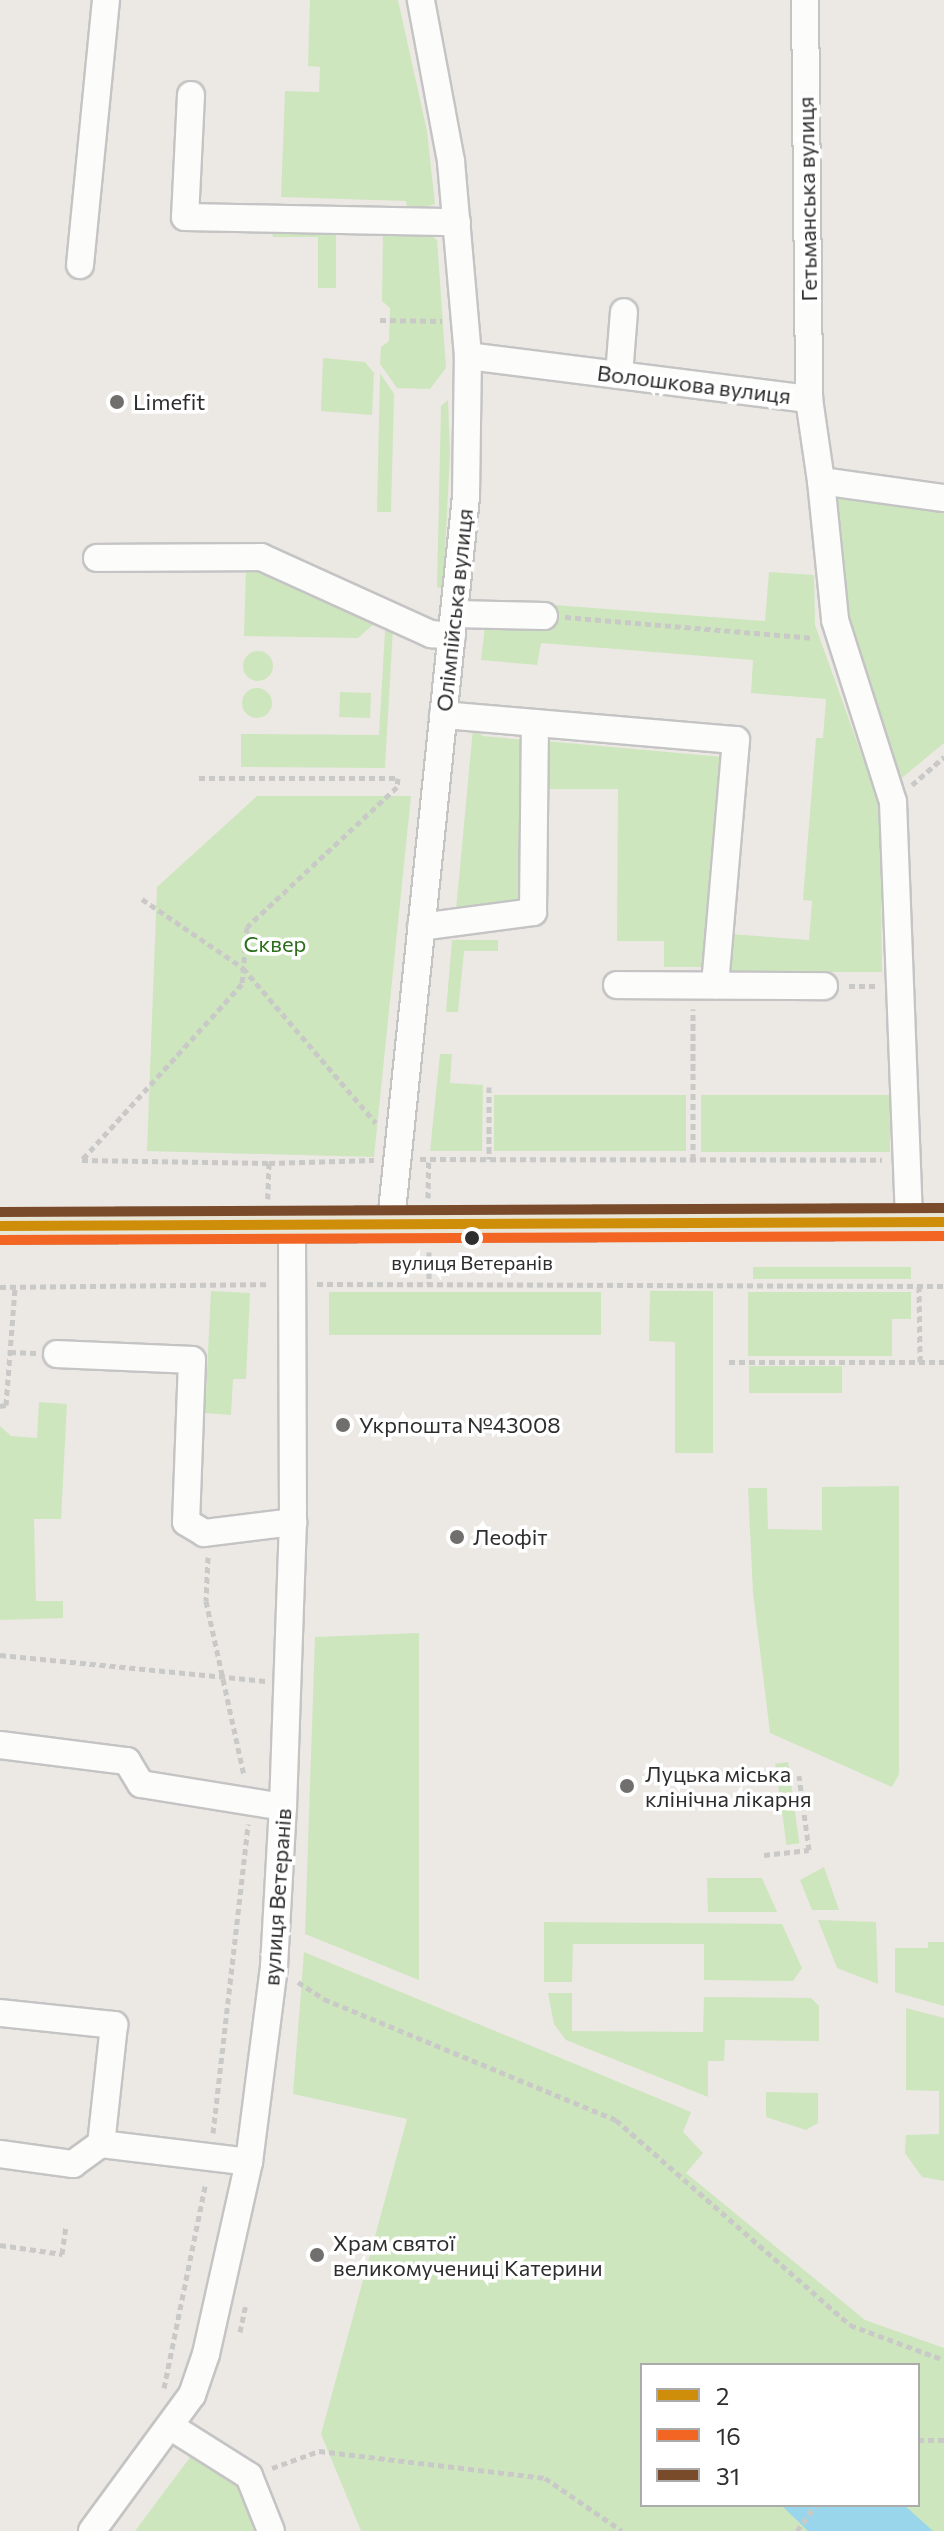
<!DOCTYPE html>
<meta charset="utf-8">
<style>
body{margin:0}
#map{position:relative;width:944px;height:2531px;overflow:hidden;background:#ece8e4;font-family:Commissioner,sans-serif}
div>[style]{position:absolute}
.green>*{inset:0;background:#cee6be;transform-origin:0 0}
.round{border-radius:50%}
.water>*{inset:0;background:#99d6ec}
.path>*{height:5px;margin-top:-2.5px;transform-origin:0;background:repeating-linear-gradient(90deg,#c9c9c8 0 6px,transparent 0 10px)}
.roads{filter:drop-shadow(2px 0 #c5c4c5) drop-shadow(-2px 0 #c5c4c5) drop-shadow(0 2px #c5c4c5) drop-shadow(0 -2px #c5c4c5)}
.minor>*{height:26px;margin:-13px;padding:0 13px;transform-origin:13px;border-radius:13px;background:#fcfcfb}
.major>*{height:34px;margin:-17px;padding:0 17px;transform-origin:17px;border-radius:17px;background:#e8e4d6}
.bus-1>*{height:10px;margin:-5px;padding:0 5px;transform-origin:5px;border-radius:5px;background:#cf8e09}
.bus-2>*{height:10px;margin:-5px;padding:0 5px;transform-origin:5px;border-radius:5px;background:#f26522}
.bus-3>*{height:10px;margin:-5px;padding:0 5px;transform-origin:5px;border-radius:5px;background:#7a4b2a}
.dots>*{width:22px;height:22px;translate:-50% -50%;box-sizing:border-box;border:4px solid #fff;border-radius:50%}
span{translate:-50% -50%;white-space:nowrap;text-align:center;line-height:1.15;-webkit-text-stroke:7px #fff;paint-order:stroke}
.bus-label{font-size:20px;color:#2e2e2e}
.street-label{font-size:22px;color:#2e2e2e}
.poi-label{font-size:22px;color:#2e2e2e}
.left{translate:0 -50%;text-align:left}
.park-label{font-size:22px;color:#2c6e1b}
.legend{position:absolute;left:640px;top:2363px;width:280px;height:144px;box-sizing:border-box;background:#fff;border:2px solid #ababab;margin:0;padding:10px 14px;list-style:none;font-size:24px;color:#2e2e2e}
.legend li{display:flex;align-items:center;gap:16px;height:40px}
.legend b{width:40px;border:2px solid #ababab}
</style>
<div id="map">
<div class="green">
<div style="clip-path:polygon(310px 0,398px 0,427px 131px,435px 204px,408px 212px,406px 201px,281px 197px,285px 91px,319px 92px,320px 67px,308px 66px)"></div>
<div style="clip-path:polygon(236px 226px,336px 228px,336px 288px,318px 288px,318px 237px,273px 237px,272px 232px,236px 232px)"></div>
<div style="clip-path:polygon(383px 226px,424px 230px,437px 240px,446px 368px,430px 389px,397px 388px,380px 364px,381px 347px,389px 341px,390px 308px,382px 301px)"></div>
<div style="clip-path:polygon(323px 358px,365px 362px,374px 373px,372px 415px,321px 411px)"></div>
<div style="clip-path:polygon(380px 373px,394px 394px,391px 512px,377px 512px)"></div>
<div style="clip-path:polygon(448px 400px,450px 454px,443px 589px,437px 587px,441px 406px)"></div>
<div style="clip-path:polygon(833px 493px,944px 508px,944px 743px,897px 782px,845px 619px)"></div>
<div style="clip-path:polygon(246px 569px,271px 575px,376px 622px,358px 638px,244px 636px)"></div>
<div style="clip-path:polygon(769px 572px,814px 575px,815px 625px,880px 806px,882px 972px,727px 972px,730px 934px,809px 940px,812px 901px,803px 900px,816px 738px,823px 738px,826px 699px,751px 693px,753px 660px,541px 643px,537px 665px,481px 660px,488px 600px,765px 621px)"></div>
<div style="clip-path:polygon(393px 628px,385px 768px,241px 767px,241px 734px,379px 735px,385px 631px)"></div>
<div class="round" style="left:243px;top:651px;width:30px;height:30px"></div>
<div class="round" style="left:242px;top:688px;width:30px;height:30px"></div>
<div style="left:340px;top:692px;width:31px;height:25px;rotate:2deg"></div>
<div style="clip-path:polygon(473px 729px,483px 736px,525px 740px,520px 901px,456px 910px)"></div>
<div style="clip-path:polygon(545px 741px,723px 757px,705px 967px,664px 967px,664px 941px,617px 941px,618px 789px,545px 789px)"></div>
<div style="clip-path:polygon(257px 796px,411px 796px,374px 1157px,147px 1151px,157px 887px)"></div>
<div style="clip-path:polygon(452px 940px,498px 940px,498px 951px,464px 951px,458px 1012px,446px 1012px)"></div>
<div style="clip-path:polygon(440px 1054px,452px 1054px,450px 1083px,483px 1085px,482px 1151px,430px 1151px)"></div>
<div style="left:494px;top:1095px;width:192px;height:56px"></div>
<div style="left:701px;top:1095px;width:189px;height:57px"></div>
<div style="left:753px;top:1267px;width:158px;height:12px"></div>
<div style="clip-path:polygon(211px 1291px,250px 1293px,246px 1379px,233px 1379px,231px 1415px,205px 1413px)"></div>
<div style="clip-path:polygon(650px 1291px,713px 1291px,713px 1453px,675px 1453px,675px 1342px,649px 1341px)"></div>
<div style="left:329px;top:1292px;width:272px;height:43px"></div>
<div style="clip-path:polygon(748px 1292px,911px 1292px,911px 1319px,892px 1319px,892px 1356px,748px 1356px)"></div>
<div style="left:749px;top:1366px;width:93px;height:27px"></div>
<div style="clip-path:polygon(39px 1402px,67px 1404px,61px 1519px,34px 1519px,36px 1601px,63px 1601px,63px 1618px,0 1620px,0 1426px,11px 1436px,37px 1438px)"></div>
<div style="clip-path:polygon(899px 1486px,899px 1774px,892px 1787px,770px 1733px,753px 1593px,748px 1488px,767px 1488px,768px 1529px,822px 1530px,822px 1487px)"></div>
<div style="clip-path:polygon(419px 1633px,419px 1980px,305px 1934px,315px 1637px)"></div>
<div style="left:788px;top:1762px;width:82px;height:13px;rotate:82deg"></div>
<div style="clip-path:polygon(824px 1867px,839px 1910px,812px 1910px,800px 1880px)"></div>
<div style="clip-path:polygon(707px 1878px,762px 1878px,777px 1912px,708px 1912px)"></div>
<div style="clip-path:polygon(818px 1920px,876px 1922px,878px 1984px,837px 1968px)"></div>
<div style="clip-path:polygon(544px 1922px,782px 1924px,802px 1968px,793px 1981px,704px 1980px,704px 1944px,573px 1944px,572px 1982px,544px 1982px)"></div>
<div style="clip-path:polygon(928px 1942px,944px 1942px,944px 2006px,895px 1992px,895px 1948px,928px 1948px)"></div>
<div style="clip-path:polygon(evenodd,304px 1952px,691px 2112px,683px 2132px,703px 2153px,686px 2173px,865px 2320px,944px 2348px,944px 2531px,361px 2531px,321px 2434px,407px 2119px,293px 2094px,304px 1952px,642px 2365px,918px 2365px,918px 2505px,642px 2505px,642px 2365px)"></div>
<div style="clip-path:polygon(548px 1993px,572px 1993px,572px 2031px,703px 2032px,704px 1997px,811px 1998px,819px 2006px,819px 2041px,725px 2040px,724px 2061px,708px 2061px,708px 2097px,566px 2040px,554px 2024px)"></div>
<div style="clip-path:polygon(906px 2008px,944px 2018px,944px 2181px,922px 2177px,905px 2153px,906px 2135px,939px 2134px,939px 2091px,906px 2090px)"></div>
<div style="clip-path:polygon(766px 2092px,818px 2093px,818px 2123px,806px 2130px,766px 2117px)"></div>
<div style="clip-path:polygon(194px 2452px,242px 2482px,261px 2531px,135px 2531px)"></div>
</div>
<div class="water">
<div style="clip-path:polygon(781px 2505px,904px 2505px,933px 2531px,808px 2531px)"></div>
</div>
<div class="path">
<div style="left:380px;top:320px;width:62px;rotate:0.9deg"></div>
<div style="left:565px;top:617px;width:250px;rotate:4.8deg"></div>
<div style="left:199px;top:778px;width:199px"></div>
<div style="left:398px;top:778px;width:9px;rotate:96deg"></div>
<div style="left:397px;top:787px;width:205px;rotate:137deg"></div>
<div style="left:247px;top:927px;width:57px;rotate:95deg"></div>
<div style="left:242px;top:984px;width:238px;rotate:132.3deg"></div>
<div style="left:82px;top:1160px;width:187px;rotate:0.9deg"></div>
<div style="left:269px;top:1163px;width:36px;rotate:92deg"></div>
<div style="left:912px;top:785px;width:43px;rotate:-41.2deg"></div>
<div style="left:142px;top:899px;width:122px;rotate:34.3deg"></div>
<div style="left:243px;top:968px;width:204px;rotate:49.4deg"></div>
<div style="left:849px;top:986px;width:30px"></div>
<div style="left:489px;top:1087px;width:72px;rotate:90deg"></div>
<div style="left:420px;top:1159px;width:462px;rotate:0.1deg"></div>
<div style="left:693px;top:1160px;width:151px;rotate:-90deg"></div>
<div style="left:269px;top:1163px;width:105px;rotate:-1.6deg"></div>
<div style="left:428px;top:1198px;width:39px;rotate:-89deg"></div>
<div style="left:429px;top:1252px;width:32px;rotate:90deg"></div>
<div style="left:317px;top:1284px;width:627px;rotate:0.18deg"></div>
<div style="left:919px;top:1286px;width:76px;rotate:89.2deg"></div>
<div style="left:0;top:1287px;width:267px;rotate:-0.6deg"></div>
<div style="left:10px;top:1352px;width:26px;rotate:2deg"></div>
<div style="left:729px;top:1362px;width:215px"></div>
<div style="left:0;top:1406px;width:6px;rotate:-9deg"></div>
<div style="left:6px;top:1405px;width:118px;rotate:-85.6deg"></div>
<div style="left:208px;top:1557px;width:44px;rotate:92.6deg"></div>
<div style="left:206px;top:1601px;width:178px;rotate:77.7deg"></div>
<div style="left:0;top:1655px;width:267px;rotate:5.6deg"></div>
<div style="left:764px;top:1855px;width:45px;rotate:-6.3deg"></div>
<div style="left:809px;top:1850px;width:75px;rotate:-97.7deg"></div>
<div style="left:298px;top:1982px;width:31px;rotate:33deg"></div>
<div style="left:324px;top:1999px;width:316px;rotate:22.5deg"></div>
<div style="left:616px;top:2120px;width:311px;rotate:41.2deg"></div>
<div style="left:850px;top:2325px;width:100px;rotate:20.4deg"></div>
<div style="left:213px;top:2133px;width:311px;rotate:-83.5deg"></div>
<div style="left:0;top:2245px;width:63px;rotate:8.3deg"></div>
<div style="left:62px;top:2254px;width:28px;rotate:-82deg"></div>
<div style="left:240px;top:2332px;width:30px;rotate:-78deg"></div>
<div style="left:164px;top:2388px;width:210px;rotate:-78.5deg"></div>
<div style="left:918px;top:2440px;width:26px"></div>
<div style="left:272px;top:2468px;width:50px;rotate:-19.9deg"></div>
<div style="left:319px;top:2451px;width:228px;rotate:6.8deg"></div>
<div style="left:545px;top:2478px;width:93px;rotate:34.5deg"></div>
<div style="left:797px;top:2531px;width:32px;rotate:-54deg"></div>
</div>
<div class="roads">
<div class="minor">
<div style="left:805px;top:0;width:399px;rotate:89.4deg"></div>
<div style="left:191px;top:95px;width:122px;rotate:92.8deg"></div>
<div style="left:185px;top:217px;width:272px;rotate:1.1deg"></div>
<div style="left:80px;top:265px;width:266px;rotate:-84.4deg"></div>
<div style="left:468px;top:356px;width:344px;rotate:7.2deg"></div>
<div style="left:809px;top:399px;width:83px;rotate:81.7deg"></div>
<div style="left:821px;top:481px;width:124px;rotate:7.9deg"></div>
<div style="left:619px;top:375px;width:63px;rotate:-85.5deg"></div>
<div style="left:821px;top:481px;width:140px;rotate:84.2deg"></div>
<div style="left:835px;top:620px;width:191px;rotate:72.3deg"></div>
<div style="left:893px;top:802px;width:420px;rotate:87.8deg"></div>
<div style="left:97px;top:558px;width:164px;rotate:-0.3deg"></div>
<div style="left:261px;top:557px;width:187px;rotate:24.4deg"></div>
<div style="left:431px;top:634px;width:21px;rotate:5deg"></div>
<div style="left:454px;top:614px;width:90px;rotate:1.3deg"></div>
<div style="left:443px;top:715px;width:294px;rotate:4.9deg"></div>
<div style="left:736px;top:740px;width:246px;rotate:94.9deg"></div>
<div style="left:421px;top:927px;width:113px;rotate:-7.6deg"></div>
<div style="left:533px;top:912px;width:189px;rotate:-89.4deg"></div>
<div style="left:617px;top:985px;width:207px;rotate:0.3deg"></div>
<div style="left:391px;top:1221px;width:729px;rotate:-84.09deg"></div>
<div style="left:466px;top:496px;width:140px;rotate:-89.2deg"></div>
<div style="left:468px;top:356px;width:196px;rotate:-95deg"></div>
<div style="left:451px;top:161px;width:164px;rotate:-100.6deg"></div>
<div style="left:57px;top:1354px;width:135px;rotate:2.5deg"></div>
<div style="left:192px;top:1360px;width:162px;rotate:92.1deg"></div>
<div style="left:186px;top:1522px;width:21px;rotate:31deg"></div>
<div style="left:204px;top:1533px;width:90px;rotate:-7deg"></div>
<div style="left:0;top:1745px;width:128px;rotate:7.2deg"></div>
<div style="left:127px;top:1761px;width:27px;rotate:59deg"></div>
<div style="left:141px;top:1784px;width:144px;rotate:9.2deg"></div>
<div style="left:0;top:2013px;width:115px;rotate:6deg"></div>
<div style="left:114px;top:2025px;width:120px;rotate:96.2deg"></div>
<div style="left:0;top:2154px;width:74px;rotate:7.8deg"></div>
<div style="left:73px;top:2164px;width:34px;rotate:-36deg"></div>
<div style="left:101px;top:2144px;width:149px;rotate:6.9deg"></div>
<div style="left:173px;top:2428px;width:90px;rotate:32.3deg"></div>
<div style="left:249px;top:2476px;width:59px;rotate:68.2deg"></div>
<div style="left:92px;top:2531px;width:169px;rotate:-53.7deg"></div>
<div style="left:192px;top:2395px;width:43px;rotate:-71.1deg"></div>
<div style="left:206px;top:2354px;width:197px;rotate:-77.4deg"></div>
<div style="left:249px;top:2162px;width:198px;rotate:-82.7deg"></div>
<div style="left:274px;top:1966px;width:159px;rotate:-86.8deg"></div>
<div style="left:283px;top:1807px;width:285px;rotate:-88deg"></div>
<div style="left:293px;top:1522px;width:300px;rotate:-90.2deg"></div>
</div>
<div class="major">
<div style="left:0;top:1226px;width:944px;rotate:-0.24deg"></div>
</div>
</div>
<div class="bus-1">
<div style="left:0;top:1226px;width:944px;rotate:-0.24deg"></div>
</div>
<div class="bus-2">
<div style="left:0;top:1240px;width:944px;rotate:-0.24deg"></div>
</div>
<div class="bus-3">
<div style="left:0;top:1212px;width:944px;rotate:-0.24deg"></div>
</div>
<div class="dots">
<div style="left:117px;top:402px;background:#706f6e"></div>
<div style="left:472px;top:1238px;background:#2e2e2e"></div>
<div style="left:343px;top:1425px;background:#706f6e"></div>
<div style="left:457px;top:1537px;background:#706f6e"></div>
<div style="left:627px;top:1786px;background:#706f6e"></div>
<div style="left:317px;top:2255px;background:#706f6e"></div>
</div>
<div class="bus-label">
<span style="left:472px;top:1262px">вулиця Ветеранів</span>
</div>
<div class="street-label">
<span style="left:807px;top:199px;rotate:-91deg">Гетьманська вулиця</span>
<span style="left:694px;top:384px;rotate:7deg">Волошкова вулиця</span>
<span style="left:454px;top:610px;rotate:-84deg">Олімпійська вулиця</span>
<span style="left:277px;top:1897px;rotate:-86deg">вулиця Ветеранів</span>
</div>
<div class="poi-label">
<span class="left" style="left:133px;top:402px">Limefit</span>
<span class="left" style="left:359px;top:1425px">Укрпошта №43008</span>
<span class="left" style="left:473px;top:1537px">Леофіт</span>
<span class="left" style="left:645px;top:1786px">Луцька міська<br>клінічна лікарня</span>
<span class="left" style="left:333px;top:2255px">Храм святої<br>великомучениці Катерини</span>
</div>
<div class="park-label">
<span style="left:275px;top:944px">Сквер</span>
</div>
<ul class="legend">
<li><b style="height:10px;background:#cf8e09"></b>2</li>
<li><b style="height:10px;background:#f26522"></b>16</li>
<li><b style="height:10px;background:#7a4b2a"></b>31</li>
</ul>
</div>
